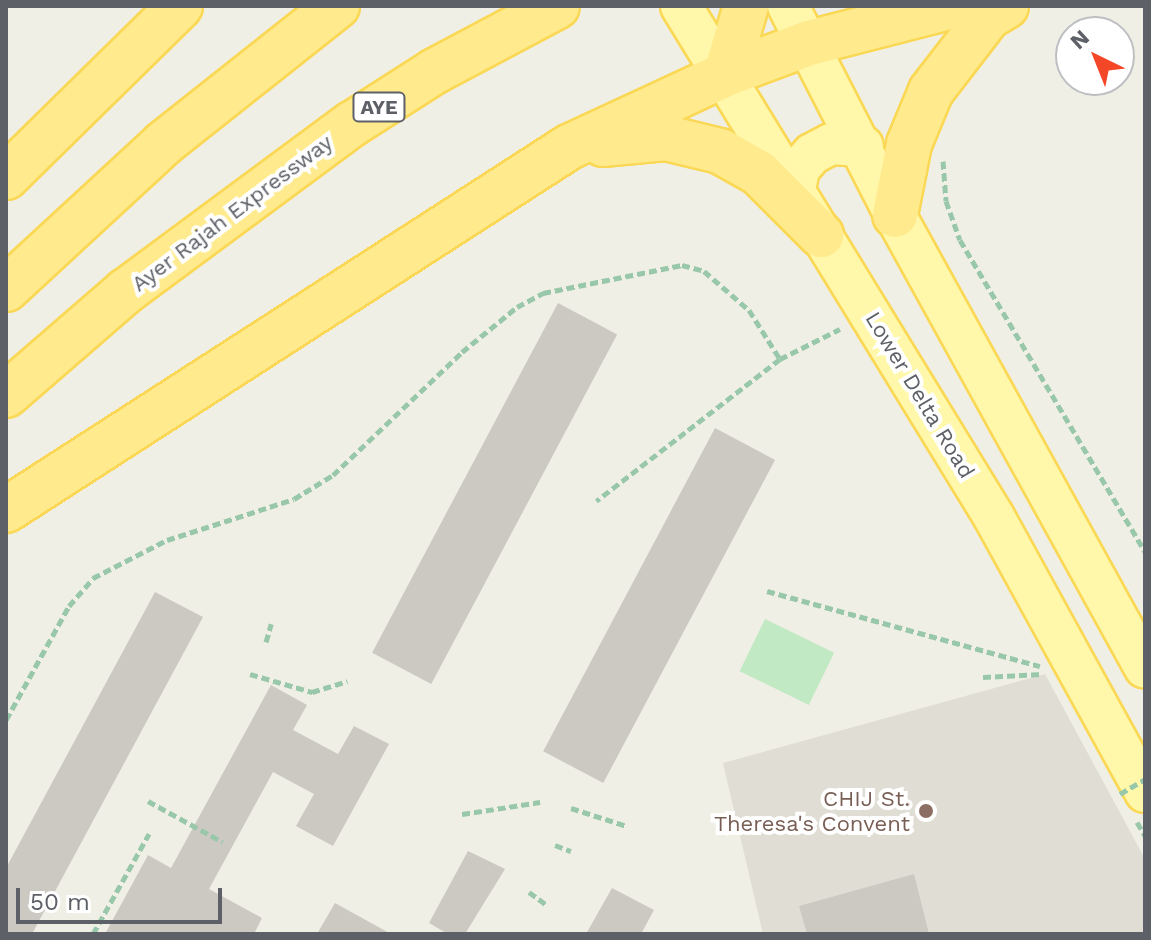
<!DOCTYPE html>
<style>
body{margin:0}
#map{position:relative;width:1151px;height:940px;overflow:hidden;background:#f0efe5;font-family:"Work Sans",sans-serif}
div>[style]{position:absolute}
.education>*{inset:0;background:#e0ded4}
.green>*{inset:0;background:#c1e9c4;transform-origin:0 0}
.building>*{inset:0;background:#cbc9c2;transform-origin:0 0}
.path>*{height:5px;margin-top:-2.5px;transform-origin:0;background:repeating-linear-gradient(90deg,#98c8a9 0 8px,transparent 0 12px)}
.roads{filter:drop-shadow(2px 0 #fad855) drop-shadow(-2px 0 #fad855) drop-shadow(0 2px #fad855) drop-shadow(0 -2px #fad855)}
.primary>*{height:40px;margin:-20px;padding:0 20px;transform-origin:20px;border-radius:20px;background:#fff8ab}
.highway>*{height:44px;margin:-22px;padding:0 22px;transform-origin:22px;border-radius:22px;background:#ffeb8d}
.path-bridge>*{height:5px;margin-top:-2.5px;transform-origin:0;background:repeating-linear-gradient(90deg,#98c8a9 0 8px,transparent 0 12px)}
.dots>*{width:22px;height:22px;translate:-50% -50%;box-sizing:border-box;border:4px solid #fff;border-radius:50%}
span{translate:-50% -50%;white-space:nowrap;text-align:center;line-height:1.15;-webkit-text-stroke:8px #fff;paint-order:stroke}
.shield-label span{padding:2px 6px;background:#fff;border:2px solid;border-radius:6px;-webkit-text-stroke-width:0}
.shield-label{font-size:20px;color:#5d6067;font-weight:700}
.street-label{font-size:22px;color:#5d6067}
.education-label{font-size:22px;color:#785e54}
.right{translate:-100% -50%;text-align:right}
.frame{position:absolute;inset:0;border:8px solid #5d6067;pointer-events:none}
.north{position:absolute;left:1055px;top:16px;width:80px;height:80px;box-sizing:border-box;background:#fff;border:2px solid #bebfc2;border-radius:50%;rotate:317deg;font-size:22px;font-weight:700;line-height:32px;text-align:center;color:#5d6067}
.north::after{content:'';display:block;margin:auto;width:28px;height:36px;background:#f34728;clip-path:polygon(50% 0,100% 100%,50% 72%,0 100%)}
.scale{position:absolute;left:16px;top:888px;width:206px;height:36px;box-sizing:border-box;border:4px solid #5d6067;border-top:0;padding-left:10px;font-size:24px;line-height:28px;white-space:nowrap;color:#5d6067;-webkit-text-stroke:6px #fff;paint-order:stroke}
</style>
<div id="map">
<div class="education">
<div style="clip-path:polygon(1045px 674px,1145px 859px,1145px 934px,763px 934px,723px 763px)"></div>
</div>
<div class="green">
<div style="left:765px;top:619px;width:77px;height:58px;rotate:26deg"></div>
</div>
<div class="building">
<div style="left:558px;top:303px;width:67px;height:396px;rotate:28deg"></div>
<div style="left:715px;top:428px;width:68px;height:366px;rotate:28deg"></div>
<div style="clip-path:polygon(155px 592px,203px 617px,32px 934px,6px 934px,6px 868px)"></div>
<div style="clip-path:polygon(271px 685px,307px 705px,293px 730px,338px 754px,354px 726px,389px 744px,333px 846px,296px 826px,314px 794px,273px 772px,209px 889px,262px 918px,254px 934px,105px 934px,148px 855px,171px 868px)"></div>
<div style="clip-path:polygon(468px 851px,505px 869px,465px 934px,448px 934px,429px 923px)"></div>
<div style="clip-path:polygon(914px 874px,929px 934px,807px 934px,799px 906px)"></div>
<div style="clip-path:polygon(612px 888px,654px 910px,641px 934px,586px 934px)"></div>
<div style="clip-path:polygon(335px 903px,391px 934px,317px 934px)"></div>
</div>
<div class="path">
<div style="left:943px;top:161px;width:40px;rotate:85.7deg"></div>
<div style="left:946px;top:201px;width:41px;rotate:70.3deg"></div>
<div style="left:960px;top:240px;width:363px;rotate:59.3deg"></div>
<div style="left:780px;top:359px;width:67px;rotate:-26.6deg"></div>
<div style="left:767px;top:591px;width:283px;rotate:15.4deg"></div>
<div style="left:266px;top:642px;width:19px;rotate:-74deg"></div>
<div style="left:250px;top:674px;width:65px;rotate:16.2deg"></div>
<div style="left:312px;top:692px;width:37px;rotate:-17deg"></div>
<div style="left:983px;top:677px;width:60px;rotate:-2.9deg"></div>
<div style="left:6px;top:720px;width:130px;rotate:-61.1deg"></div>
<div style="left:69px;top:606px;width:37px;rotate:-49deg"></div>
<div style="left:93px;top:578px;width:83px;rotate:-27.2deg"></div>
<div style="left:167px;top:540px;width:133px;rotate:-17.9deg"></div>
<div style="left:294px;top:499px;width:46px;rotate:-31.6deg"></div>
<div style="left:333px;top:475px;width:178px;rotate:-43.6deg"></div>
<div style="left:462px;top:352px;width:71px;rotate:-39.3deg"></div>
<div style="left:517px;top:307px;width:30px;rotate:-28deg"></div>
<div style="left:543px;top:293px;width:142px;rotate:-11.4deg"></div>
<div style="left:682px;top:265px;width:23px;rotate:15deg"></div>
<div style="left:704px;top:271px;width:60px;rotate:40.9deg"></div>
<div style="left:749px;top:310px;width:58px;rotate:57.7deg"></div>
<div style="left:780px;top:359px;width:232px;rotate:142.3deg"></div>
<div style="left:148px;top:801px;width:85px;rotate:28.7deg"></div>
<div style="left:571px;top:808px;width:59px;rotate:17.8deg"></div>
<div style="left:462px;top:814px;width:79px;rotate:-8.7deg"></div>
<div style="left:1137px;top:822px;width:16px;rotate:60deg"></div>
<div style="left:555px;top:845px;width:17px;rotate:21deg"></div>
<div style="left:529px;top:892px;width:22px;rotate:36deg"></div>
<div style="left:93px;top:934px;width:115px;rotate:-60.8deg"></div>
</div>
<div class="roads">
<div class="primary">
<div style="left:681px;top:6px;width:599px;rotate:58.51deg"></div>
<div style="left:994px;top:517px;width:314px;rotate:61.2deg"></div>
<div style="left:788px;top:6px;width:235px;rotate:62.9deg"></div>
<div style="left:895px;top:215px;width:517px;rotate:61.11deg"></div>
<div style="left:795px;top:190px;width:21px;rotate:-79deg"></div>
<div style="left:799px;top:169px;width:20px;rotate:-49deg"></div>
<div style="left:812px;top:154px;width:21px;rotate:-28deg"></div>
<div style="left:831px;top:144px;width:32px;rotate:4deg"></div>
</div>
<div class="highway">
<div style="left:726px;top:74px;width:71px;rotate:-73.6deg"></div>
<div style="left:603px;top:144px;width:63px;rotate:-5.4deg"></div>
<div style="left:666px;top:138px;width:56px;rotate:13.5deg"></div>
<div style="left:720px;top:151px;width:45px;rotate:29.4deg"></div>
<div style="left:759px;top:173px;width:88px;rotate:45deg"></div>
<div style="left:6px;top:177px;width:244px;rotate:-44.5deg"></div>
<div style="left:895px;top:215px;width:72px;rotate:-78.8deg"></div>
<div style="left:909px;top:144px;width:57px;rotate:-67.5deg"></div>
<div style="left:931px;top:91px;width:93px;rotate:-52.4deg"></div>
<div style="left:988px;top:17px;width:21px;rotate:-31deg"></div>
<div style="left:6px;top:289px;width:215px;rotate:-42.7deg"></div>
<div style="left:164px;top:143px;width:221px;rotate:-38.4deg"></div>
<div style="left:6px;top:395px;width:159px;rotate:-40.9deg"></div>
<div style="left:126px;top:291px;width:281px;rotate:-36.5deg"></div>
<div style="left:352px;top:124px;width:98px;rotate:-32.6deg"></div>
<div style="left:435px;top:71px;width:138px;rotate:-28deg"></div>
<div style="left:6px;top:510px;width:670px;rotate:-32.81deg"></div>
<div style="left:569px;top:147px;width:173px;rotate:-24.9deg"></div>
<div style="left:726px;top:74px;width:89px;rotate:-20.5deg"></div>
<div style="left:809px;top:43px;width:149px;rotate:-14.4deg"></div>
</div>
</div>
<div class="path-bridge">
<div style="left:1120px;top:794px;width:29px;rotate:-31deg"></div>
</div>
<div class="dots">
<div style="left:926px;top:811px;background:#8d6e63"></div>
</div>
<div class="shield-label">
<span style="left:379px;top:107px">AYE</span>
</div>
<div class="street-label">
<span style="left:232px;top:213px;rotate:-37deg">Ayer Rajah Expressway</span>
<span style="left:920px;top:395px;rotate:59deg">Lower Delta Road</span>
</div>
<div class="education-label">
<span class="right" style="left:910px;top:811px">CHIJ St.<br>Theresa's Convent</span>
</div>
<div class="frame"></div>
<div class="north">N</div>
<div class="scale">50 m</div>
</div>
